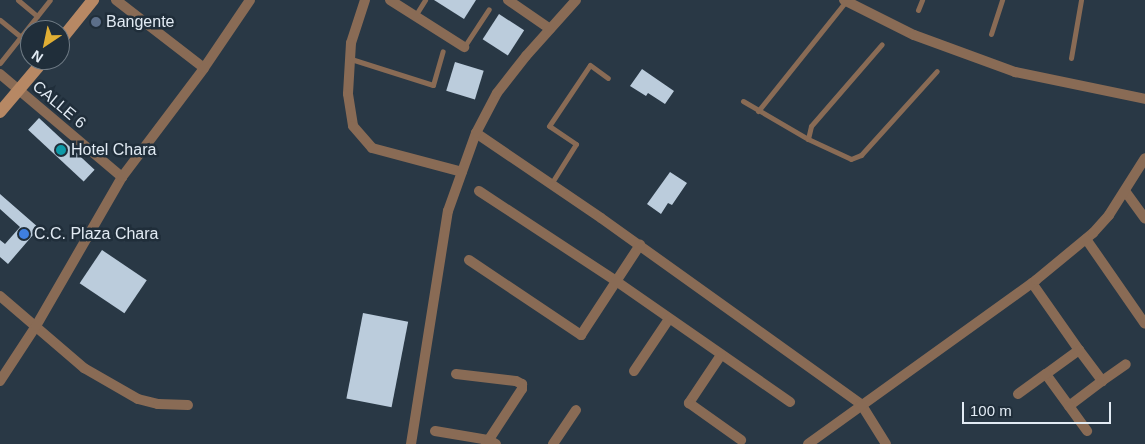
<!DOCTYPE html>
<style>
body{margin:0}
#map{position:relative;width:1145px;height:444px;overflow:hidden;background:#293845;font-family:Helvetica,sans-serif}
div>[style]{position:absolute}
.building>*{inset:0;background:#bbccdc;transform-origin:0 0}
.lane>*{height:5px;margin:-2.5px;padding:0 2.5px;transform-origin:2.5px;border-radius:2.5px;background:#896b55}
.street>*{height:10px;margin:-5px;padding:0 5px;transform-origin:5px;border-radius:5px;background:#896b55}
.secondary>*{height:12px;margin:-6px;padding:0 6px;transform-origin:6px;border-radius:6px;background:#b78864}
.dots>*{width:14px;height:14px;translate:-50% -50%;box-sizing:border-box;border:2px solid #202e3a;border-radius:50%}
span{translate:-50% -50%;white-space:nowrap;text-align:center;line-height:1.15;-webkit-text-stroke:5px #202e3a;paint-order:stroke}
.poi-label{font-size:16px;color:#e2ebf4}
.left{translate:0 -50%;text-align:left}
.street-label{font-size:16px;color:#e2ebf4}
.north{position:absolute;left:20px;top:20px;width:50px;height:50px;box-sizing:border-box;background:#202e3a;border:1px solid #6e7a84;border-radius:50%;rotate:214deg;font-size:14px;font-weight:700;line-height:20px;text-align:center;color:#e2ebf4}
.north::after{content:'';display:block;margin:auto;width:18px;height:22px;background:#e1af34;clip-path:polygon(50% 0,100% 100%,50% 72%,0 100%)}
.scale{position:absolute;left:962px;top:402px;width:149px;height:22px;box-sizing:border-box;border:2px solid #e2ebf4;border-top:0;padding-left:6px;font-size:15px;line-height:18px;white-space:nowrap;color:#e2ebf4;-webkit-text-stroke:4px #202e3a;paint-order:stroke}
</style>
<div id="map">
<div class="building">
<div style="clip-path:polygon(434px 0,476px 0,464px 19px)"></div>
<div style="left:499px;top:14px;width:30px;height:30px;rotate:33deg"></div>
<div style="left:455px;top:62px;width:30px;height:30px;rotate:17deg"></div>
<div style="clip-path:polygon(642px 69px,674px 91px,665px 104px,648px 93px,646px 96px,630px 86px)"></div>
<div style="left:39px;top:118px;width:76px;height:16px;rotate:43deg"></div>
<div style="clip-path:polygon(670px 172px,687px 183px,672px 205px,668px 203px,661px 214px,647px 204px)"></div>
<div style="clip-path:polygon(0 194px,39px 228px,8px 264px,0 257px,0 240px,5px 244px,20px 227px,0 209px)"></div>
<div style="left:102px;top:250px;width:54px;height:40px;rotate:34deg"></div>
<div style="left:363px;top:313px;width:46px;height:87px;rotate:11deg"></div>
</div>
<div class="lane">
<div style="left:18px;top:0;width:25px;rotate:40deg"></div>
<div style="left:918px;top:10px;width:11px;rotate:-68deg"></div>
<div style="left:415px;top:16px;width:19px;rotate:-58deg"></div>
<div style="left:0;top:20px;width:27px;rotate:39deg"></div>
<div style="left:991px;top:34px;width:36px;rotate:-72deg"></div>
<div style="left:464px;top:47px;width:45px;rotate:-56.7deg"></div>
<div style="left:1071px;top:58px;width:59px;rotate:-80.2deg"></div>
<div style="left:351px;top:59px;width:86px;rotate:17.6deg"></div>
<div style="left:433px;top:85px;width:35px;rotate:-74deg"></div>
<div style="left:0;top:63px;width:80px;rotate:-51.6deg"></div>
<div style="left:743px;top:101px;width:75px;rotate:30.3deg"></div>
<div style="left:808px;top:139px;width:47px;rotate:24.9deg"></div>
<div style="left:851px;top:159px;width:11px;rotate:-22deg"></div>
<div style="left:861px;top:155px;width:113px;rotate:-47.9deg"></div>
<div style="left:758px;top:111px;width:141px;rotate:-51.3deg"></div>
<div style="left:808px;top:139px;width:13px;rotate:-77deg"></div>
<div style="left:811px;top:126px;width:108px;rotate:-49.1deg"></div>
<div style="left:551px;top:184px;width:47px;rotate:-58deg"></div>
<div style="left:576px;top:144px;width:32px;rotate:-146deg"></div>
<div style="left:549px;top:126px;width:73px;rotate:-56.1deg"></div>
<div style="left:590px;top:65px;width:22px;rotate:36deg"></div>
</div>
<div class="street">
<div style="left:116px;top:0;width:111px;rotate:37.7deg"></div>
<div style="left:365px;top:0;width:45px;rotate:108deg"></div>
<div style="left:351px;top:43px;width:51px;rotate:93.4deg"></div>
<div style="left:348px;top:94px;width:32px;rotate:81deg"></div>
<div style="left:353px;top:126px;width:29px;rotate:49deg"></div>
<div style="left:372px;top:148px;width:93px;rotate:14.9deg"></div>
<div style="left:390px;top:0;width:88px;rotate:32.4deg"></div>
<div style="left:508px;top:0;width:51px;rotate:34.6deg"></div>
<div style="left:844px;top:0;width:78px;rotate:26.6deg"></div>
<div style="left:914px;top:35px;width:108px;rotate:20.1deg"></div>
<div style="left:1015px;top:72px;width:133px;rotate:11.7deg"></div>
<div style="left:0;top:74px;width:160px;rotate:40.2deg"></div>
<div style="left:476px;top:133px;width:151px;rotate:34.2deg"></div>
<div style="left:601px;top:218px;width:320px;rotate:35.6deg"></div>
<div style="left:861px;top:404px;width:47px;rotate:58deg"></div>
<div style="left:479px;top:191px;width:164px;rotate:33.3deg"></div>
<div style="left:616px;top:281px;width:212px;rotate:34.8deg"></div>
<div style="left:1125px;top:191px;width:34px;rotate:54deg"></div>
<div style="left:1086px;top:239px;width:103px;rotate:55.2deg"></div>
<div style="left:469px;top:260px;width:135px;rotate:33.8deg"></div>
<div style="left:581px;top:335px;width:108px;rotate:-56.8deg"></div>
<div style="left:1032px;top:283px;width:82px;rotate:55deg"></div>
<div style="left:1079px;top:350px;width:39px;rotate:53deg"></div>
<div style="left:1102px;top:381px;width:41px;rotate:142.9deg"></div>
<div style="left:1069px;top:406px;width:39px;rotate:-126deg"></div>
<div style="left:1046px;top:374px;width:41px;rotate:-36deg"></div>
<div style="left:0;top:296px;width:111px;rotate:40.6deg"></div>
<div style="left:84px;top:368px;width:62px;rotate:29.9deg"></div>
<div style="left:138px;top:399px;width:21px;rotate:14deg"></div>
<div style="left:158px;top:404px;width:30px;rotate:2deg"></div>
<div style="left:721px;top:355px;width:58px;rotate:123.7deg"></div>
<div style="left:689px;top:403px;width:64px;rotate:35.4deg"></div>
<div style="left:634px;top:371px;width:63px;rotate:-56.1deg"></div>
<div style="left:456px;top:374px;width:60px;rotate:6.7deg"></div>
<div style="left:516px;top:381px;width:7px;rotate:27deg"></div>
<div style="left:522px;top:384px;width:5px;rotate:90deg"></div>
<div style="left:522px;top:389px;width:66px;rotate:123.2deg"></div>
<div style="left:0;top:381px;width:66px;rotate:-56.8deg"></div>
<div style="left:36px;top:326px;width:172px;rotate:-60deg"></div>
<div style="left:122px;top:177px;width:136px;rotate:-53deg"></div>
<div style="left:204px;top:68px;width:82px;rotate:-55.9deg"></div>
<div style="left:1102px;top:381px;width:29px;rotate:-35deg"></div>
<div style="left:1018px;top:394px;width:34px;rotate:-36deg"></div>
<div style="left:1069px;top:406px;width:31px;rotate:54deg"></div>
<div style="left:435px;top:431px;width:55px;rotate:9.5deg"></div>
<div style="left:489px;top:440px;width:8px;rotate:30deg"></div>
<div style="left:411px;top:444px;width:236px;rotate:-81deg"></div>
<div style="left:448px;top:211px;width:83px;rotate:-70.3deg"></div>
<div style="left:476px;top:133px;width:45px;rotate:-62.3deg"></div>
<div style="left:497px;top:93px;width:47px;rotate:-51.9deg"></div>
<div style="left:526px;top:56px;width:75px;rotate:-48.2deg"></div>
<div style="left:553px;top:444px;width:41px;rotate:-55.9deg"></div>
<div style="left:808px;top:444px;width:281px;rotate:-35.7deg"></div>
<div style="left:1036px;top:280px;width:74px;rotate:-39.5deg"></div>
<div style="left:1093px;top:233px;width:24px;rotate:-48deg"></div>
<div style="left:1109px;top:215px;width:67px;rotate:-57.7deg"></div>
</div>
<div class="secondary">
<div style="left:60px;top:41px;width:53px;rotate:-51.2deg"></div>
<div style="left:0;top:112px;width:68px;rotate:-49.8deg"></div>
</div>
<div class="dots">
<div style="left:96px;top:22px;background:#5c6f8a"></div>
<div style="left:61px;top:150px;background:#0f9aa8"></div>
<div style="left:24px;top:234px;background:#3f7fe0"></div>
</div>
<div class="poi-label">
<span class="left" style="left:106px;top:22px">Bangente</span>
<span class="left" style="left:71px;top:150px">Hotel Chara</span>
<span class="left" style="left:34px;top:234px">C.C. Plaza Chara</span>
</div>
<div class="street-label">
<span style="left:59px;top:105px;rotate:40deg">CALLE 6</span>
</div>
<div class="north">N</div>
<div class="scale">100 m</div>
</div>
